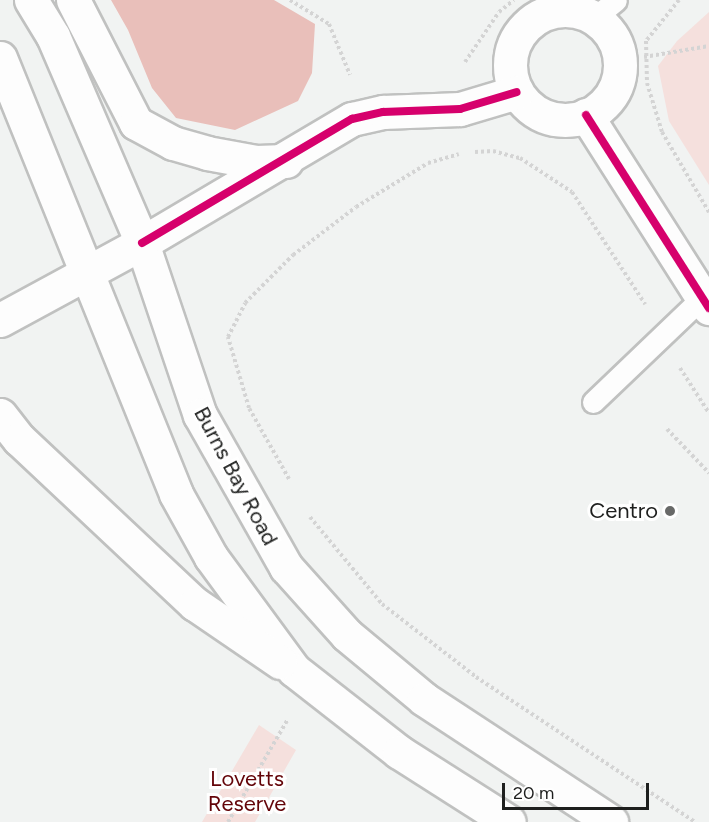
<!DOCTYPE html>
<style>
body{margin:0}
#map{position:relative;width:709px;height:822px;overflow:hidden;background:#f1f3f2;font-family:Figtree,sans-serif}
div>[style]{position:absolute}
.green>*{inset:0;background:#f5e0dd}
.forest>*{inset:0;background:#e9bfba}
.path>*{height:4px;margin-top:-2px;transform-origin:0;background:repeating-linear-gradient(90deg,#d4d4d4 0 3px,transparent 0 6px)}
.roads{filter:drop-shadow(2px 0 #c0c1c0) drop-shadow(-2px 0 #c0c1c0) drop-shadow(0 2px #c0c1c0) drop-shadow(0 -2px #c0c1c0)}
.service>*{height:21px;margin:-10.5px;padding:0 10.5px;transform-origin:10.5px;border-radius:10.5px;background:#fdfdfd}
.minor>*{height:33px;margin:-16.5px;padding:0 16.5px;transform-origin:16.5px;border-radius:16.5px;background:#fdfdfd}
.minor>.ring{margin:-16.5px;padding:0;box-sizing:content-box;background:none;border:33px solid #fdfdfd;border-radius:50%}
.primary>*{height:33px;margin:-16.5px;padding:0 16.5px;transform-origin:16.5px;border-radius:16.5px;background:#fdfdfd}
.cycleway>*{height:8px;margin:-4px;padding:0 4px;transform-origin:4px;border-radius:4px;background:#d6006c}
.dots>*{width:16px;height:16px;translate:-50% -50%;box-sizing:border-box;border:3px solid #fff;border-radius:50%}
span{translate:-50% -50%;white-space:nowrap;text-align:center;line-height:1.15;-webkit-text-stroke:6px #fff;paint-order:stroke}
.street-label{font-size:22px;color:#1e1f1e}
.poi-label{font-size:22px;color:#1e1f1e}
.right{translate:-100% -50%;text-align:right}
.park-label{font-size:22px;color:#630408}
.scale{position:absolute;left:502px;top:783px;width:147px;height:27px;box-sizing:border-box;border:3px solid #1e1f1e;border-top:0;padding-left:8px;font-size:18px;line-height:21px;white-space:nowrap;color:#1e1f1e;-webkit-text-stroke:4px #fff;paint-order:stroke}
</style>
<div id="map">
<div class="green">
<div style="clip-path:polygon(709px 12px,709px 185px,669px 121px,658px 66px,677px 41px)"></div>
<div style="clip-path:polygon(259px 725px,296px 750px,255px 822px,202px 822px)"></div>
</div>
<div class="forest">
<div style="clip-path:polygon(111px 0,274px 0,315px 24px,312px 73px,298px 101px,235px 130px,176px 118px,152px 88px,128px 30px)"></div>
</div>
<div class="path">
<div style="left:290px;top:0;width:46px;rotate:31.6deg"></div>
<div style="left:329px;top:24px;width:55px;rotate:67.6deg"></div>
<div style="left:679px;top:0;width:53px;rotate:128.8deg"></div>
<div style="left:646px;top:41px;width:42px;rotate:88.6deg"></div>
<div style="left:647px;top:83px;width:51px;rotate:73deg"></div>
<div style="left:662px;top:132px;width:93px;rotate:59.6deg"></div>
<div style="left:644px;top:57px;width:66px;rotate:-9.6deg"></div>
<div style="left:465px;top:62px;width:60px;rotate:-55.8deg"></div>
<div style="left:499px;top:12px;width:19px;rotate:-39deg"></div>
<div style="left:475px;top:152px;width:18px;rotate:-3deg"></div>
<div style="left:493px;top:151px;width:28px;rotate:15deg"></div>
<div style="left:520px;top:158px;width:62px;rotate:33.2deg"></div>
<div style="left:572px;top:192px;width:134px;rotate:56.9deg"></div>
<div style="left:680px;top:368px;width:54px;rotate:57.2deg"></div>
<div style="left:667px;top:429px;width:61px;rotate:46.3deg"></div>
<div style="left:289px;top:479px;width:81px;rotate:-119.4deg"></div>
<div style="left:249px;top:408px;width:74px;rotate:-106.5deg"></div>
<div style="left:228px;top:337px;width:38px;rotate:-63deg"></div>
<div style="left:245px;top:303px;width:68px;rotate:-45deg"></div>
<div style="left:293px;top:255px;width:79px;rotate:-37.3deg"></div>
<div style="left:356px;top:207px;width:84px;rotate:-31.4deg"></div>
<div style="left:428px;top:163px;width:32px;rotate:-16deg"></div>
<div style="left:310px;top:517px;width:113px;rotate:50.4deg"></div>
<div style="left:382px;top:604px;width:119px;rotate:37.8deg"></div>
<div style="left:476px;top:677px;width:263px;rotate:33.5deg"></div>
<div style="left:228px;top:822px;width:119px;rotate:-59.8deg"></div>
</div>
<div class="roads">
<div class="service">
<div style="left:594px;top:18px;width:28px;rotate:-39deg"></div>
<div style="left:593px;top:402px;width:151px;rotate:-43.7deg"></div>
</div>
<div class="minor">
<div class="ring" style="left:510px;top:10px;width:77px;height:77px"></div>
<div style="left:586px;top:115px;width:229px;rotate:57.5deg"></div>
<div style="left:142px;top:243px;width:244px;rotate:-30.6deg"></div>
<div style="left:352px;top:119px;width:32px;rotate:-13deg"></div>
<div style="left:383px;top:112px;width:77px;rotate:-2.2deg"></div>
<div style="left:460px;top:109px;width:59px;rotate:-16.6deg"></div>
</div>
<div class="primary">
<div style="left:31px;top:0;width:42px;rotate:58.6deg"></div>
<div style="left:53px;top:36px;width:225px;rotate:66.7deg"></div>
<div style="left:142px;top:243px;width:182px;rotate:71.4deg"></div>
<div style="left:200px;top:415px;width:175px;rotate:60.5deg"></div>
<div style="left:286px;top:567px;width:91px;rotate:48.1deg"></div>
<div style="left:347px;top:635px;width:100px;rotate:39.7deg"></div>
<div style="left:424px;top:699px;width:224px;rotate:33.3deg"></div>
<div style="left:73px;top:0;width:138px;rotate:62.9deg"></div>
<div style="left:136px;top:123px;width:42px;rotate:28.4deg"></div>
<div style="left:173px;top:143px;width:35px;rotate:16deg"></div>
<div style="left:207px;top:153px;width:50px;rotate:10.4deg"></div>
<div style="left:256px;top:162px;width:30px;rotate:-2deg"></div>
<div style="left:0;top:58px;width:470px;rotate:68deg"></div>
<div style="left:176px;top:494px;width:72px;rotate:60.9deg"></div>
<div style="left:211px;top:557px;width:140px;rotate:53.7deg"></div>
<div style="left:294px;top:670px;width:133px;rotate:38deg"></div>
<div style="left:399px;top:752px;width:130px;rotate:32.5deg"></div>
<div style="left:0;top:320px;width:162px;rotate:-28.5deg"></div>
<div style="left:0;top:415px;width:31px;rotate:52deg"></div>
<div style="left:19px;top:439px;width:241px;rotate:43.2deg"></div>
<div style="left:195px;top:604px;width:103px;rotate:34.3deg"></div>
</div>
</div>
<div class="cycleway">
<div style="left:586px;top:115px;width:229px;rotate:57.5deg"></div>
<div style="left:142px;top:243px;width:244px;rotate:-30.6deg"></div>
<div style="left:352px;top:119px;width:32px;rotate:-13deg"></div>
<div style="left:383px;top:112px;width:77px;rotate:-2.2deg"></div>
<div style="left:460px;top:109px;width:59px;rotate:-16.6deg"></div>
</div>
<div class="dots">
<div style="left:670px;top:511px;background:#686968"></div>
</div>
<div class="street-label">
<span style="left:236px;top:476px;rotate:62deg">Burns Bay Road</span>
</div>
<div class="poi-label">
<span class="right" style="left:658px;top:511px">Centro</span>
</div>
<div class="park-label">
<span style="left:247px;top:791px">Lovetts<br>Reserve</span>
</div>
<div class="scale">20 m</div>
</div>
